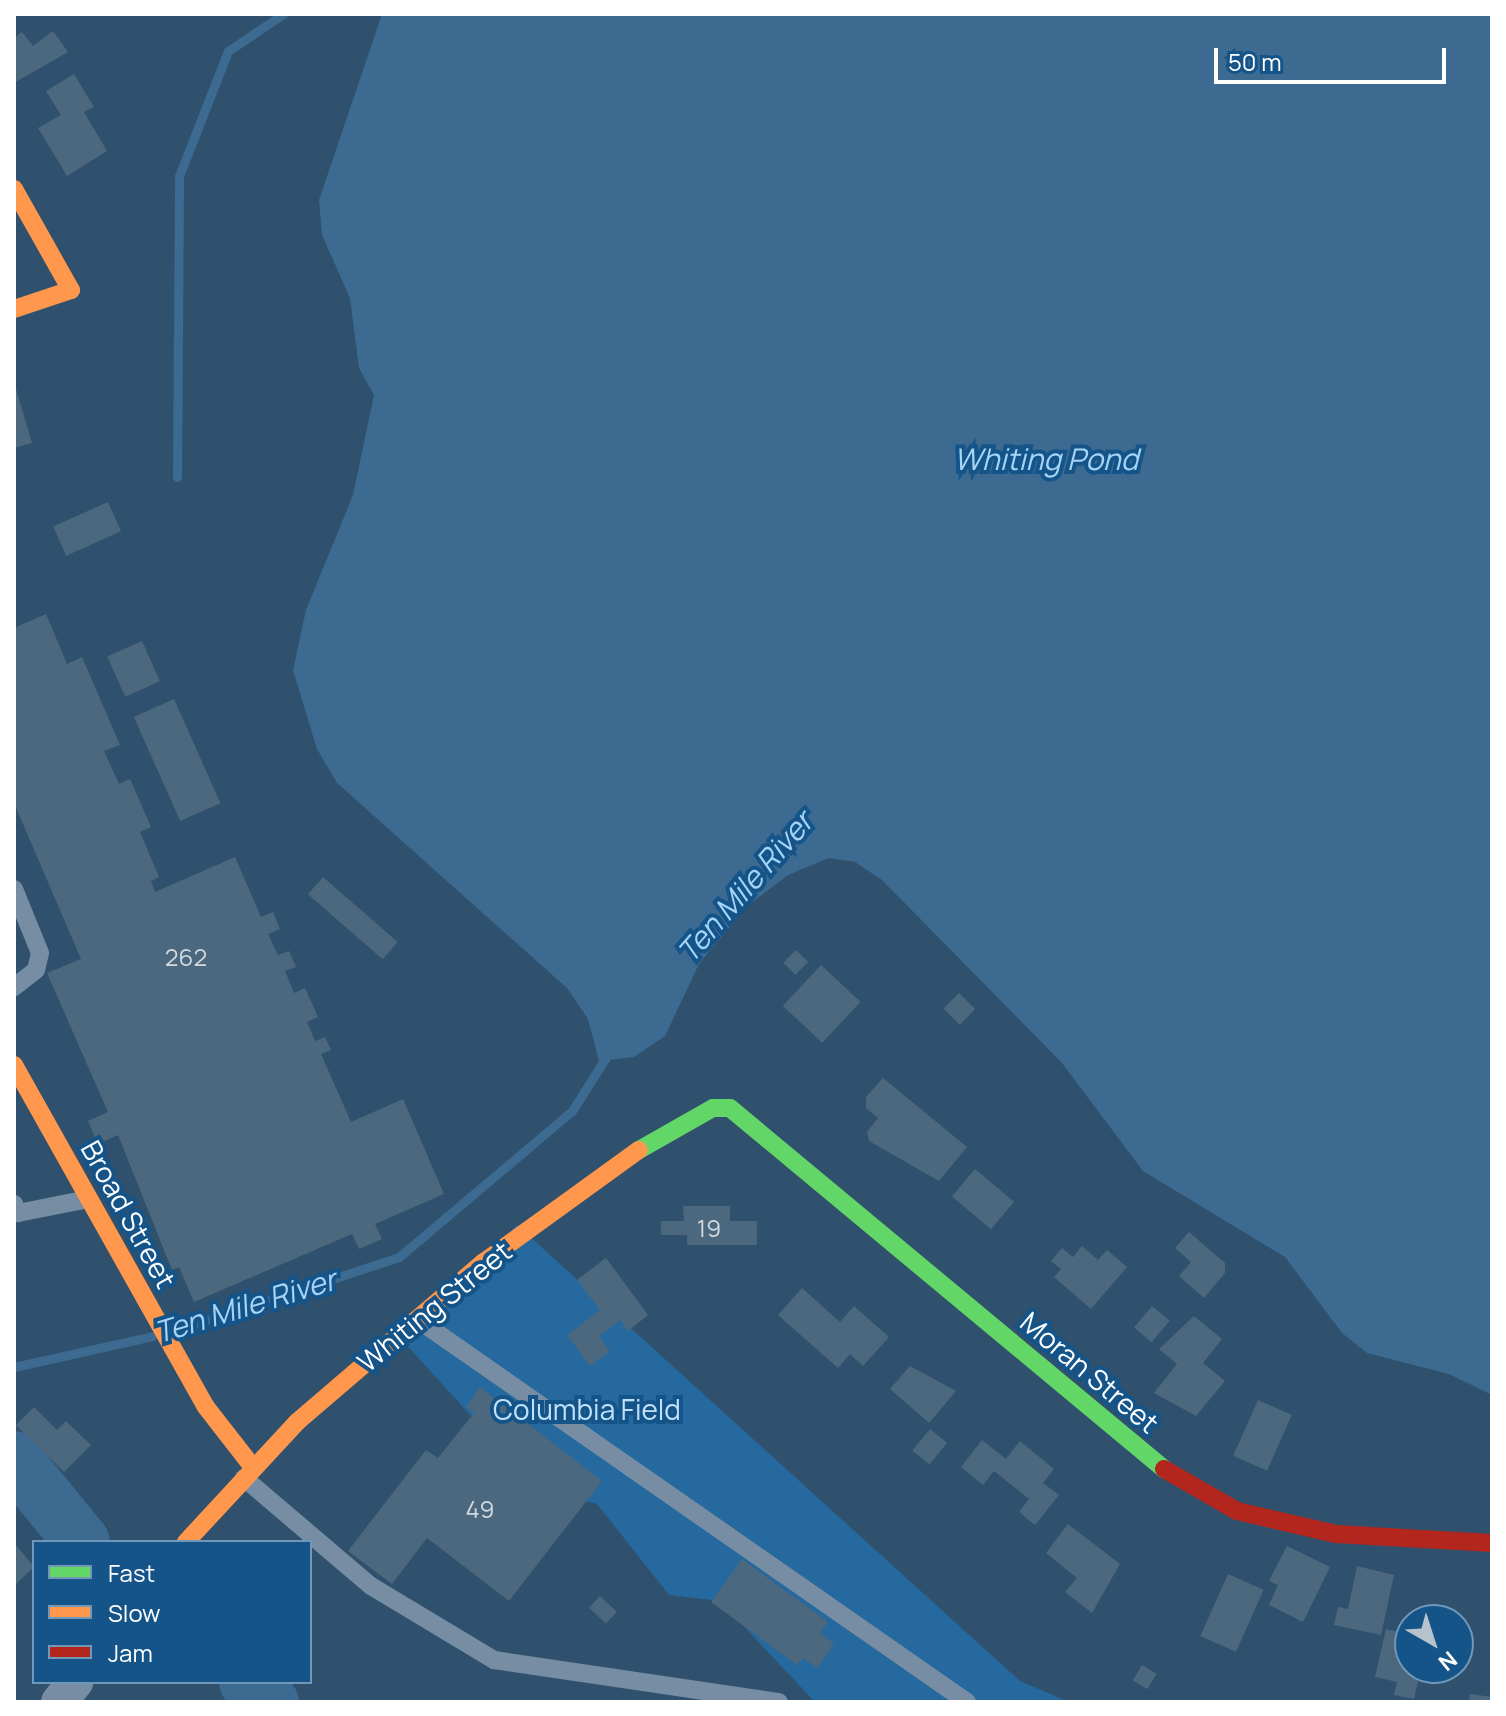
<!DOCTYPE html>
<style>
body{margin:0}
#map{position:relative;width:1506px;height:1716px;overflow:hidden;background:#2f516d;font-family:Manrope,sans-serif}
div>[style]{position:absolute}
.green>*{inset:0;background:#25699e}
.water>*{inset:0;background:#3c6a90}
.stream>*{height:9px;margin:-4.5px;padding:0 4.5px;transform-origin:4.5px;border-radius:4.5px;background:#3c6a90}
.river>*{height:56px;margin:-28px;padding:0 28px;transform-origin:28px;border-radius:28px;background:#3c6a90}
.building>*{inset:0;background:#4c687e;transform-origin:0 0}
.lane>*{height:18px;margin:-9px;padding:0 9px;transform-origin:9px;border-radius:9px;background:#768da3}
.street>*{height:36px;margin:-18px;padding:0 18px;transform-origin:18px;border-radius:18px;background:#768da3}
.fast>*{height:18px;margin:-9px;padding:0 9px;transform-origin:9px;border-radius:9px;background:#63d668}
.slow>*{height:18px;margin:-9px;padding:0 9px;transform-origin:9px;border-radius:9px;background:#ff974d}
.jam>*{height:18px;margin:-9px;padding:0 9px;transform-origin:9px;border-radius:9px;background:#b3261e}
span{translate:-50% -50%;white-space:nowrap;text-align:center;line-height:1.15;-webkit-text-stroke:8px #145488;paint-order:stroke}
.number-label{font-size:24px;color:#d2d9df}
.number-label span{-webkit-text-stroke-width:0}
.street-label{font-size:28px;color:#fff}
.park-label{font-size:28px;color:#c0e1fb}
.water-label{font-size:30px;color:#a5d4f7;font-style:italic}
.frame{position:absolute;inset:0;border:16px solid #fff;pointer-events:none}
.legend{position:absolute;left:32px;top:1540px;width:280px;height:144px;box-sizing:border-box;background:#145488;border:2px solid #7298b8;margin:0;padding:10px 14px;list-style:none;font-size:24px;color:#fff}
.legend li{display:flex;align-items:center;gap:16px;height:40px}
.legend b{width:40px;border:2px solid #7298b8}
.north{position:absolute;left:1394px;top:1604px;width:80px;height:80px;box-sizing:border-box;background:#145488;border:2px solid #7298b8;border-radius:50%;rotate:141deg;font-size:22px;font-weight:700;line-height:32px;text-align:center;color:#fff}
.north::after{content:'';display:block;margin:auto;width:28px;height:36px;background:#b6c2cc;clip-path:polygon(50% 0,100% 100%,50% 72%,0 100%)}
.scale{position:absolute;left:1214px;top:48px;width:232px;height:36px;box-sizing:border-box;border:4px solid #fff;border-top:0;padding-left:10px;font-size:24px;line-height:28px;white-space:nowrap;color:#fff;-webkit-text-stroke:6px #145488;paint-order:stroke}
</style>
<div id="map">
<div class="green">
<div style="clip-path:polygon(517px 1225px,1020px 1681px,1069px 1702px,815px 1702px,720px 1601px,669px 1595px,597px 1504px,537px 1488px,402px 1340px)"></div>
</div>
<div class="water">
<div style="clip-path:polygon(382px 14px,1492px 14px,1492px 1395px,1449px 1374px,1367px 1353px,1342px 1333px,1285px 1257px,1143px 1171px,1062px 1063px,882px 880px,855px 862px,829px 858px,788px 875px,747px 906px,699px 964px,665px 1036px,634px 1057px,599px 1061px,588px 1019px,567px 988px,337px 783px,317px 749px,293px 670px,306px 610px,353px 495px,374px 395px,359px 368px,350px 298px,322px 235px,319px 200px)"></div>
</div>
<div class="stream">
<div style="left:177px;top:477px;width:301px;rotate:-89.6deg"></div>
<div style="left:179px;top:176px;width:134px;rotate:-68.6deg"></div>
<div style="left:228px;top:51px;width:66px;rotate:-33.9deg"></div>
<div style="left:175px;top:1331px;width:236px;rotate:-18.3deg"></div>
<div style="left:399px;top:1257px;width:226px;rotate:-40.2deg"></div>
<div style="left:572px;top:1111px;width:71px;rotate:-57.7deg"></div>
<div style="left:14px;top:1367px;width:142px;rotate:-12.6deg"></div>
</div>
<div class="river">
<div style="left:14px;top:1459px;width:107px;rotate:50.7deg"></div>
<div style="left:247px;top:1682px;width:31px;rotate:40deg"></div>
</div>
<div class="building">
<div style="clip-path:polygon(53px 31px,68px 52px,14px 83px,14px 38px,22px 32px,33px 46px)"></div>
<div style="clip-path:polygon(74px 74px,94px 107px,84px 112px,107px 151px,67px 176px,38px 128px,61px 115px,46px 91px)"></div>
<div style="clip-path:polygon(14px 382px,32px 443px,14px 448px)"></div>
<div style="left:108px;top:502px;width:32px;height:60px;rotate:66deg"></div>
<div style="clip-path:polygon(46px 614px,67px 664px,82px 657px,120px 745px,104px 751px,119px 784px,130px 779px,151px 827px,140px 832px,159px 877px,151px 881px,155px 892px,235px 857px,261px 917px,273px 912px,280px 929px,268px 934px,278px 955px,289px 951px,296px 967px,285px 971px,294px 993px,305px 988px,318px 1017px,307px 1022px,315px 1041px,325px 1037px,331px 1050px,321px 1054px,351px 1122px,403px 1099px,444px 1194px,375px 1224px,382px 1239px,359px 1249px,352px 1234px,194px 1302px,179px 1267px,172px 1270px,118px 1135px,98px 1144px,88px 1121px,108px 1112px,47px 973px,81px 959px,14px 803px,14px 628px)"></div>
<div style="left:142px;top:641px;width:44px;height:38px;rotate:66deg"></div>
<div style="left:174px;top:699px;width:114px;height:44px;rotate:66deg"></div>
<div style="left:323px;top:877px;width:99px;height:23px;rotate:41deg"></div>
<div style="left:796px;top:950px;width:17px;height:18px;rotate:45deg"></div>
<div style="left:821px;top:965px;width:54px;height:56px;rotate:43deg"></div>
<div style="left:959px;top:993px;width:23px;height:22px;rotate:45deg"></div>
<div style="clip-path:polygon(883px 1078px,967px 1147px,939px 1181px,869px 1141px,867px 1132px,878px 1118px,866px 1108px,866px 1097px)"></div>
<div style="left:975px;top:1169px;width:51px;height:36px;rotate:40deg"></div>
<div style="clip-path:polygon(683px 1206px,730px 1206px,730px 1221px,757px 1221px,757px 1245px,687px 1245px,687px 1235px,661px 1235px,661px 1221px,684px 1221px)"></div>
<div style="clip-path:polygon(1189px 1232px,1225px 1263px,1225px 1273px,1204px 1298px,1179px 1276px,1191px 1262px,1175px 1248px)"></div>
<div style="clip-path:polygon(1082px 1246px,1098px 1260px,1107px 1250px,1127px 1267px,1091px 1309px,1054px 1277px,1061px 1269px,1051px 1261px,1062px 1248px,1073px 1257px)"></div>
<div style="clip-path:polygon(606px 1258px,648px 1315px,628px 1331px,620px 1320px,599px 1336px,610px 1351px,590px 1366px,567px 1335px,600px 1310px,577px 1280px)"></div>
<div style="clip-path:polygon(802px 1288px,840px 1322px,854px 1306px,889px 1337px,863px 1366px,850px 1354px,838px 1368px,778px 1315px)"></div>
<div style="left:1152px;top:1306px;width:23px;height:28px;rotate:40deg"></div>
<div style="clip-path:polygon(1194px 1316px,1222px 1339px,1203px 1363px,1225px 1381px,1196px 1416px,1154px 1393px,1177px 1364px,1159px 1349px)"></div>
<div style="clip-path:polygon(910px 1366px,956px 1391px,929px 1423px,890px 1389px)"></div>
<div style="clip-path:polygon(480px 1387px,602px 1481px,509px 1601px,427px 1538px,392px 1584px,348px 1551px,426px 1450px,438px 1458px,474px 1413px,466px 1407px)"></div>
<div style="left:1258px;top:1400px;width:37px;height:61px;rotate:24deg"></div>
<div style="clip-path:polygon(34px 1407px,57px 1430px,66px 1421px,91px 1445px,64px 1472px,16px 1425px)"></div>
<div style="left:930px;top:1429px;width:22px;height:28px;rotate:39deg"></div>
<div style="clip-path:polygon(982px 1440px,1006px 1459px,1020px 1441px,1054px 1469px,1043px 1483px,1059px 1495px,1035px 1525px,1019px 1512px,1029px 1499px,994px 1471px,983px 1485px,961px 1467px)"></div>
<div style="clip-path:polygon(1068px 1524px,1120px 1564px,1092px 1613px,1065px 1592px,1077px 1578px,1046px 1553px)"></div>
<div style="clip-path:polygon(16px 1545px,34px 1567px,14px 1586px,14px 1547px)"></div>
<div style="clip-path:polygon(1287px 1546px,1330px 1567px,1303px 1622px,1269px 1605px,1278px 1585px,1269px 1581px)"></div>
<div style="clip-path:polygon(742px 1559px,828px 1622px,820px 1633px,834px 1644px,817px 1668px,803px 1658px,797px 1665px,711px 1602px)"></div>
<div style="clip-path:polygon(1357px 1566px,1394px 1575px,1381px 1635px,1334px 1625px,1338px 1607px,1348px 1609px)"></div>
<div style="left:1228px;top:1574px;width:39px;height:68px;rotate:24deg"></div>
<div style="left:600px;top:1596px;width:23px;height:16px;rotate:43deg"></div>
<div style="clip-path:polygon(1406px 1625px,1410px 1668px,1421px 1668px,1414px 1699px,1394px 1695px,1397px 1682px,1375px 1677px,1386px 1629px,1404px 1633px)"></div>
<div style="left:1142px;top:1665px;width:17px;height:18px;rotate:31deg"></div>
<div style="clip-path:polygon(1470px 1694px,1492px 1697px,1492px 1702px,1468px 1702px)"></div>
</div>
<div class="lane">
<div style="left:14px;top:889px;width:69px;rotate:67.9deg"></div>
<div style="left:40px;top:953px;width:17px;rotate:103deg"></div>
<div style="left:36px;top:970px;width:28px;rotate:142deg"></div>
<div style="left:14px;top:1204px;width:10px;rotate:66deg"></div>
<div style="left:18px;top:1213px;width:71px;rotate:-11.3deg"></div>
<div style="left:417px;top:1319px;width:670px;rotate:34.85deg"></div>
<div style="left:244px;top:1478px;width:167px;rotate:40.4deg"></div>
<div style="left:371px;top:1586px;width:144px;rotate:31deg"></div>
<div style="left:494px;top:1660px;width:288px;rotate:8.4deg"></div>
</div>
<div class="street">
<div style="left:59px;top:1702px;width:26px;rotate:-51deg"></div>
</div>
<div class="fast">
<div style="left:639px;top:1150px;width:85px;rotate:-29.6deg"></div>
<div style="left:713px;top:1108px;width:17px"></div>
<div style="left:730px;top:1108px;width:565px;rotate:39.75deg"></div>
</div>
<div class="slow">
<div style="left:14px;top:189px;width:116px;rotate:60.6deg"></div>
<div style="left:71px;top:290px;width:60px;rotate:161.6deg"></div>
<div style="left:14px;top:1065px;width:392px;rotate:60.7deg"></div>
<div style="left:206px;top:1407px;width:75px;rotate:52.1deg"></div>
<div style="left:186px;top:1542px;width:163px;rotate:-47.2deg"></div>
<div style="left:297px;top:1422px;width:246px;rotate:-40.6deg"></div>
<div style="left:484px;top:1262px;width:191px;rotate:-35.9deg"></div>
</div>
<div class="jam">
<div style="left:1164px;top:1469px;width:84px;rotate:29.9deg"></div>
<div style="left:1237px;top:1511px;width:102px;rotate:13.1deg"></div>
<div style="left:1336px;top:1534px;width:156px;rotate:3.3deg"></div>
</div>
<div class="number-label">
<span style="left:186px;top:957px">262</span>
<span style="left:709px;top:1228px">19</span>
<span style="left:480px;top:1509px">49</span>
</div>
<div class="street-label">
<span style="left:129px;top:1214px;rotate:61deg">Broad Street</span>
<span style="left:434px;top:1306px;rotate:-39deg">Whiting Street</span>
<span style="left:1090px;top:1372px;rotate:40deg">Moran Street</span>
</div>
<div class="park-label">
<span style="left:587px;top:1409px">Columbia Field</span>
</div>
<div class="water-label">
<span style="left:1046px;top:459px">Whiting Pond</span>
<span style="left:745px;top:887px;rotate:-49deg">Ten Mile River</span>
<span style="left:245px;top:1306px;rotate:-17deg">Ten Mile River</span>
</div>
<div class="frame"></div>
<ul class="legend">
<li><b style="height:10px;background:#63d668"></b>Fast</li>
<li><b style="height:10px;background:#ff974d"></b>Slow</li>
<li><b style="height:10px;background:#b3261e"></b>Jam</li>
</ul>
<div class="north">N</div>
<div class="scale">50 m</div>
</div>
